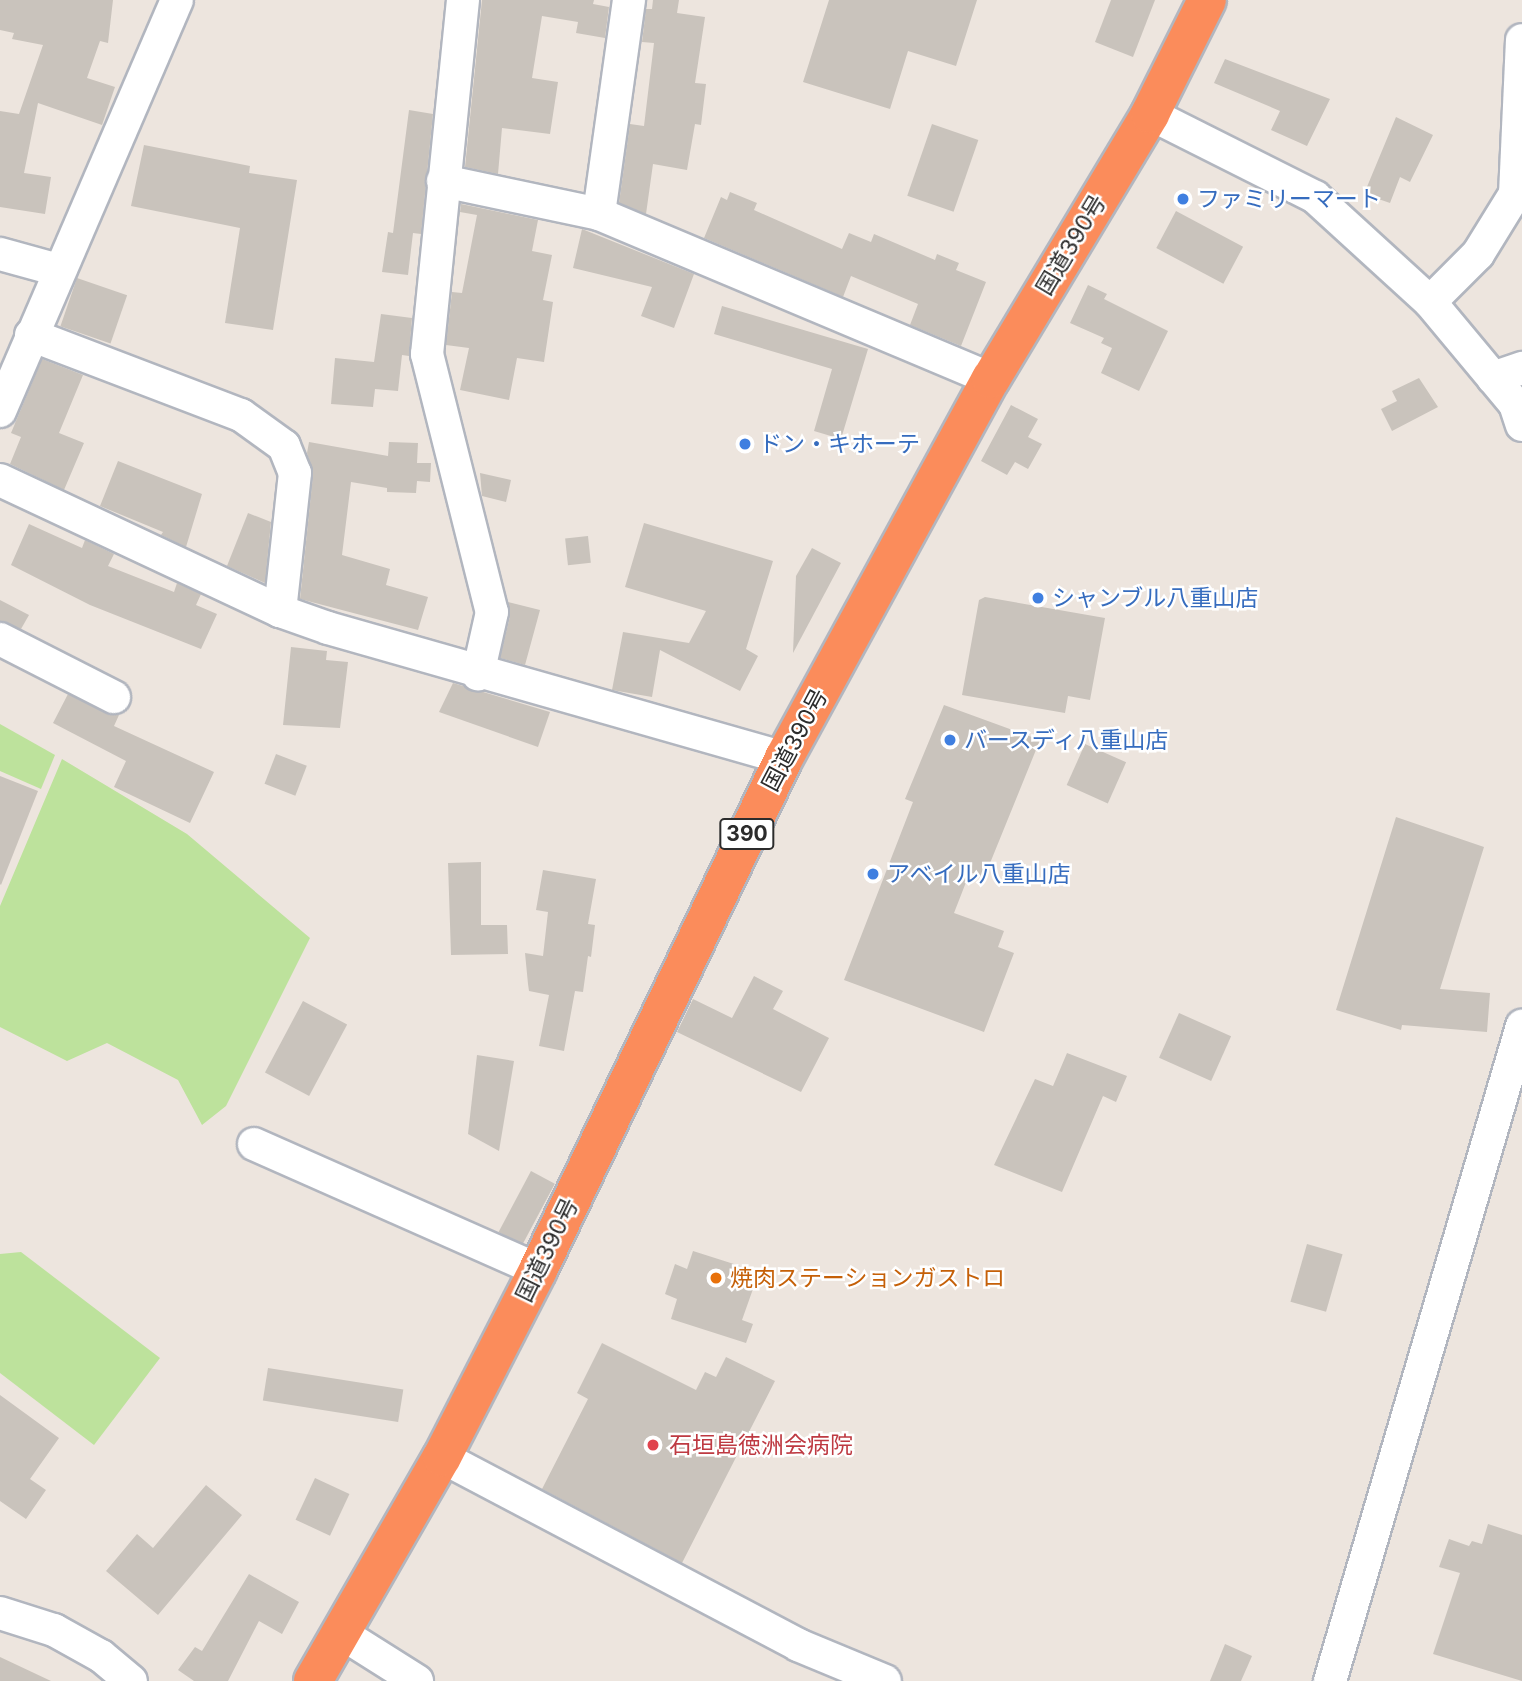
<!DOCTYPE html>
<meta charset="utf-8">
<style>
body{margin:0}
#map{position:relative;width:1522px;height:1681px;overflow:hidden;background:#ede5de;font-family:Inter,"Noto Sans JP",sans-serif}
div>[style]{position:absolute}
.green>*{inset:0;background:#bde29c}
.building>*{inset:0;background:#c9c3bc;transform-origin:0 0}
.roads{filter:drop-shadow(2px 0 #b2b6bf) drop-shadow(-2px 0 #b2b6bf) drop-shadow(0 2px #b2b6bf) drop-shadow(0 -2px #b2b6bf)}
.minor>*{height:32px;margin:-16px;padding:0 16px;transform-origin:16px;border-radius:16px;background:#fff}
.highway>*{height:38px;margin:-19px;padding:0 19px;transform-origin:19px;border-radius:19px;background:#fb8c5b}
.dots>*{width:19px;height:19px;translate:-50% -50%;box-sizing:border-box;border:4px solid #fff;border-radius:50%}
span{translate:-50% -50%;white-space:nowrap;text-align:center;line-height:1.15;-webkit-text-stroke:5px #fff;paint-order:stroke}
.shield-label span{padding:2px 5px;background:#fff;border:2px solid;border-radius:5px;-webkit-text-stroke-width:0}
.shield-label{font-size:21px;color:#2c2c2c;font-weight:700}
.shop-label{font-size:23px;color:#366cbe}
.left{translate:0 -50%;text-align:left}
.street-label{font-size:23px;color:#2c2c2c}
.food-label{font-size:23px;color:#c56008}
.health-label{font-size:23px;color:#be3a42}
</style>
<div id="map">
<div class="green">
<div style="clip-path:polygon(0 724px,55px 755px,41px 789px,0 771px)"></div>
<div style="clip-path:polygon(62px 759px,187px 834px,310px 938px,226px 1106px,202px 1125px,178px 1080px,107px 1043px,67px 1061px,0 1027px,0 906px)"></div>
<div style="clip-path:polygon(21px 1252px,160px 1358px,94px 1445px,0 1373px,0 1254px)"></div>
</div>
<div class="building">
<div style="clip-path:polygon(0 0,113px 0,108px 43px,100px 41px,87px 78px,115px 87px,102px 125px,38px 103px,24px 173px,51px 177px,45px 214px,0 207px,0 111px,19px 114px,43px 45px,12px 39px,14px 33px,0 30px)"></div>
<div style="clip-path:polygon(482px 0,594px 0,593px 4px,609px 7px,605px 38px,576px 33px,578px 22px,542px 16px,532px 78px,558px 82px,550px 134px,502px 128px,498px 174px,465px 167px)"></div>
<div style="clip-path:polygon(653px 0,679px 0,677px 13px,705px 17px,695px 83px,706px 84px,701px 125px,695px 124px,687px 170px,653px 164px,646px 214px,619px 203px,630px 124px,644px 126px,654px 43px,642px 42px,646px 9px,652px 9px)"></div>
<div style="clip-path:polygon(829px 0,977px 0,956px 66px,908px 51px,890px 109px,803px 82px)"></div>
<div style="clip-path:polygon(1111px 0,1155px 0,1133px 57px,1095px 42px)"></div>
<div style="clip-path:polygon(1225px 59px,1330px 99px,1307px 146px,1271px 130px,1280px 111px,1214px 83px)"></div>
<div style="clip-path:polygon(409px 110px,433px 114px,421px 234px,413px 233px,408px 275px,382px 272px,388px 232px,393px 233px)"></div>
<div style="clip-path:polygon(1396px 117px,1433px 135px,1410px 182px,1400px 177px,1390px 203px,1364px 194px)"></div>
<div style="left:932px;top:124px;width:49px;height:76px;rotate:19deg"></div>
<div style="clip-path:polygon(144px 145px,250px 166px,249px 173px,297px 180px,273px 330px,225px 323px,240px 228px,131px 206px)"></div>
<div style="clip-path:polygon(730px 192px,757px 203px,754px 210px,842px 249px,849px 233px,871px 242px,874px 234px,935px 260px,937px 254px,959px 263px,956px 270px,986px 282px,961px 346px,910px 325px,918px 304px,851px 276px,843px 297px,704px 238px,721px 197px,727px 200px)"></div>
<div style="clip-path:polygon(461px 204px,538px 220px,532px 251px,552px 255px,543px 300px,553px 302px,544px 362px,517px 358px,509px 400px,460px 390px,469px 348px,446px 345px,452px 292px,462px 293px,477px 215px,460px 212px)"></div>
<div style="left:1176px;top:211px;width:76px;height:42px;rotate:28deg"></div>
<div style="clip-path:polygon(582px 229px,694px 274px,674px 328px,641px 316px,652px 287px,573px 268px)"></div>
<div style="left:77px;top:278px;width:53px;height:51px;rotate:19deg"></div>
<div style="clip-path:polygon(1088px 285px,1107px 294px,1104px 299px,1168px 331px,1139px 391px,1101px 373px,1112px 348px,1101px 343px,1104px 338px,1070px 323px)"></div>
<div style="clip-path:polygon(722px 306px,868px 349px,841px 439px,814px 431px,832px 369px,714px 334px)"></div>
<div style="clip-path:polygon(381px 314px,412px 318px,409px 356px,402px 355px,398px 391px,375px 389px,373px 407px,331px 404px,335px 358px,374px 362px)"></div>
<div style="clip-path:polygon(42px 359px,83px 375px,59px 433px,84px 443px,64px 490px,10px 464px,21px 437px,11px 433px)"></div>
<div style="clip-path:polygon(1419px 378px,1438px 407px,1392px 431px,1381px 409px,1397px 401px,1392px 391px)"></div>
<div style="clip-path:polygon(1011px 405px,1038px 419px,1028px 437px,1042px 444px,1028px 469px,1015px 462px,1007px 475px,981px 461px)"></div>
<div style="clip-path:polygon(309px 442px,388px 456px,389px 442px,418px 443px,417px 463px,431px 463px,430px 482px,417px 481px,416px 493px,387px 492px,387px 488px,351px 482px,342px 555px,390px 569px,386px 585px,428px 597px,418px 630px,300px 599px,313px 475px,307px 453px)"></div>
<div style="clip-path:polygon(118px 461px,202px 494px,186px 547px,161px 535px,163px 532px,100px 506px)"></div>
<div style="clip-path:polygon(480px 473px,511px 480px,506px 502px,482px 496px)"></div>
<div style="clip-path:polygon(248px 513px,271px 522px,265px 583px,227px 566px)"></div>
<div style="clip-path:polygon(644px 523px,773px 561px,746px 649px,758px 656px,740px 691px,660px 650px,652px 697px,612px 690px,623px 632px,689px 643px,706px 611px,625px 587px)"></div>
<div style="clip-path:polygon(29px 524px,82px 548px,85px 540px,114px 554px,108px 566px,174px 592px,177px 583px,201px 594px,196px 605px,217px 614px,201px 649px,90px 605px,11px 565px)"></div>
<div style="left:588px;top:536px;width:27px;height:23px;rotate:84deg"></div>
<div style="clip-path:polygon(812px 548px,841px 563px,793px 653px,796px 576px)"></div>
<div style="clip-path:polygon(985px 597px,1105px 618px,1090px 700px,1068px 696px,1065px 713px,962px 695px,979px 600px)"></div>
<div style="clip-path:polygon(0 600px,29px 615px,21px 629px,0 621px)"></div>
<div style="clip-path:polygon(508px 602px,540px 610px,525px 665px,500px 658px,510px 616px)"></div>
<div style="clip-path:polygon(291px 647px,327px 651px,326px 660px,348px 662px,340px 728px,283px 725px)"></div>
<div style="clip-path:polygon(453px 683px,550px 712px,538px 747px,439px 712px)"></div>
<div style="clip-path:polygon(68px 694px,119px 715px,114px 726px,214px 772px,190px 823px,114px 787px,126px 761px,53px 723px)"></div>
<div style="clip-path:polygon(944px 705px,1040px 740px,984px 878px,970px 872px,954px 913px,1004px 931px,998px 947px,1014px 953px,984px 1032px,844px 980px,913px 802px,905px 799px)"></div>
<div style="left:1085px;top:744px;width:45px;height:45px;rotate:24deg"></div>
<div style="left:276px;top:754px;width:33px;height:32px;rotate:21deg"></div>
<div style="clip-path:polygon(0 776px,38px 791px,1px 885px,0 884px)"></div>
<div style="clip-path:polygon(1396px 817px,1484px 847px,1440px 989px,1490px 993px,1487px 1032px,1402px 1025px,1401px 1030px,1336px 1010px)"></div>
<div style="clip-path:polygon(481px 862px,481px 925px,507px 925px,508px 954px,451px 955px,448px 863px)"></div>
<div style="clip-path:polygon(543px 870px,596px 879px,588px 924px,595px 925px,591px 957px,588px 956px,583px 992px,575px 991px,564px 1051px,539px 1046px,549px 995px,529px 991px,528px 984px,525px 953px,543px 956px,548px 912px,536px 910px)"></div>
<div style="clip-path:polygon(754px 976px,783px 991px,773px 1009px,829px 1038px,801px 1092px,677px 1032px,693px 999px,732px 1018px)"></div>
<div style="left:303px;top:1001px;width:50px;height:81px;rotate:28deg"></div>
<div style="left:1179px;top:1013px;width:57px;height:49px;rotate:24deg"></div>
<div style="clip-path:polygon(1067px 1053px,1127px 1076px,1116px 1102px,1103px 1096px,1062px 1192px,994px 1165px,1035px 1079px,1053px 1086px)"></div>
<div style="clip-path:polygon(477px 1055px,514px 1061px,499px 1151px,468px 1134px)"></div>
<div style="left:531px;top:1171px;width:27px;height:69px;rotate:28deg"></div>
<div style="left:1307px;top:1244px;width:37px;height:60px;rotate:16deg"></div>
<div style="clip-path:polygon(693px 1251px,759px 1272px,742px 1320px,753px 1324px,746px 1343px,671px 1319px,677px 1299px,665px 1294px,675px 1264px,687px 1269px)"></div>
<div style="clip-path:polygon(602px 1343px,696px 1390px,705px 1372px,716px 1377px,726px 1357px,775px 1381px,682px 1563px,542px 1489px,588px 1399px,577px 1393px)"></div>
<div style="left:268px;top:1368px;width:137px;height:33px;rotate:9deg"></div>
<div style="clip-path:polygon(0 1395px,59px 1438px,30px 1479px,46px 1490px,26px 1519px,0 1501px)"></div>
<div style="left:315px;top:1478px;width:38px;height:46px;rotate:25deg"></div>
<div style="clip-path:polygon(206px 1485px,242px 1515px,158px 1615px,106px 1571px,137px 1534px,153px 1548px)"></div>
<div style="clip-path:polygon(1488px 1524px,1522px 1535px,1522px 1681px,1433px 1654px,1460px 1573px,1439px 1567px,1449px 1539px,1469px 1546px,1472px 1541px,1482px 1544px)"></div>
<div style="clip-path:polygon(249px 1574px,299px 1602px,282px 1634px,259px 1621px,228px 1681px,194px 1681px,178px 1670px,195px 1647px,202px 1651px)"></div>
<div style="clip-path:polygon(1225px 1644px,1252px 1656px,1241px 1681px,1210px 1681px)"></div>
<div style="clip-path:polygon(0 1657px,51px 1681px,0 1681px)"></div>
</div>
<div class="roads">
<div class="minor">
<div style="left:463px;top:0;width:356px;rotate:95.8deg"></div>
<div style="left:427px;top:354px;width:266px;rotate:75.9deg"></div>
<div style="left:492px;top:612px;width:64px;rotate:102.7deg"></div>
<div style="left:629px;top:0;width:216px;rotate:98deg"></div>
<div style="left:599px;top:214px;width:425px;rotate:22.8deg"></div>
<div style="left:1150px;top:114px;width:185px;rotate:26.7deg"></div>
<div style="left:1315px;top:197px;width:156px;rotate:42.4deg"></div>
<div style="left:1430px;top:302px;width:133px;rotate:50.2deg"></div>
<div style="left:1515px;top:404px;width:22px;rotate:72deg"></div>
<div style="left:443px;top:181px;width:159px;rotate:11.9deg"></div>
<div style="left:0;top:254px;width:60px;rotate:15.4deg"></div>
<div style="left:1430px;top:302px;width:68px;rotate:-45deg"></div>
<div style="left:1478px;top:254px;width:70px;rotate:-58.3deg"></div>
<div style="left:1515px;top:194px;width:154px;rotate:-87.4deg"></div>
<div style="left:31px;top:335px;width:225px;rotate:20.9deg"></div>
<div style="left:241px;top:415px;width:53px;rotate:35.8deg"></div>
<div style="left:284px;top:446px;width:29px;rotate:68deg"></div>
<div style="left:295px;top:473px;width:139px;rotate:96.2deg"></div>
<div style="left:1493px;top:378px;width:31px;rotate:-19deg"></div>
<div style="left:0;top:411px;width:447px;rotate:-66.7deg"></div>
<div style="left:0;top:480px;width:309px;rotate:25.1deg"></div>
<div style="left:280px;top:611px;width:51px;rotate:19.5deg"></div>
<div style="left:328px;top:628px;width:474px;rotate:15.9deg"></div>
<div style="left:0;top:639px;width:128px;rotate:27deg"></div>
<div style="left:254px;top:1144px;width:311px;rotate:23.9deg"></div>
<div style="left:442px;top:1457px;width:403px;rotate:27.8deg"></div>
<div style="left:798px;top:1645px;width:94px;rotate:22.5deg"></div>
<div style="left:0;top:1613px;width:57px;rotate:17.5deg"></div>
<div style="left:54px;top:1630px;width:54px;rotate:29deg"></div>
<div style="left:101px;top:1656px;width:39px;rotate:40deg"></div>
<div style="left:341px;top:1633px;width:90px;rotate:32.3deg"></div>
<div style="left:1330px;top:1681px;width:683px;rotate:-73.66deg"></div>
</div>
<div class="highway">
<div style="left:313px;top:1681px;width:258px;rotate:-60.1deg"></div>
<div style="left:442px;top:1457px;width:210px;rotate:-62.8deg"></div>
<div style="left:538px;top:1270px;width:568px;rotate:-64.34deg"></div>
<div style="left:784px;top:758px;width:432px;rotate:-61.4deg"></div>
<div style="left:991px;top:379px;width:309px;rotate:-59deg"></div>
<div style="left:1150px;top:114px;width:127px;rotate:-63.4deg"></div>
</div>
</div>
<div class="dots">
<div style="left:1183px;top:199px;background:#3f7fe0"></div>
<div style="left:745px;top:444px;background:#3f7fe0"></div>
<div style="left:1038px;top:598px;background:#3f7fe0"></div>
<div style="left:950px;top:740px;background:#3f7fe0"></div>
<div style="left:873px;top:874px;background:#3f7fe0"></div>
<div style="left:716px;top:1278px;background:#e8710a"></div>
<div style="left:653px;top:1445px;background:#e0444e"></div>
</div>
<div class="shield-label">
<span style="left:747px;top:834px">390</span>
</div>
<div class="shop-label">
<span class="left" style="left:1197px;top:199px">ファミリーマート</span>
<span class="left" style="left:759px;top:444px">ドン・キホーテ</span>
<span class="left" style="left:1052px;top:598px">シャンブル八重山店</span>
<span class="left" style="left:964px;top:740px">バースディ八重山店</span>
<span class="left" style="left:887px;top:874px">アベイル八重山店</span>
</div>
<div class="street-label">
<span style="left:1071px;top:245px;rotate:-59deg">国道390号</span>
<span style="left:795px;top:740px;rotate:-62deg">国道390号</span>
<span style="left:547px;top:1250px;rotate:-64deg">国道390号</span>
</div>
<div class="food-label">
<span class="left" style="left:730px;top:1278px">焼肉ステーションガストロ</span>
</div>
<div class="health-label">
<span class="left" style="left:669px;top:1445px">石垣島徳洲会病院</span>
</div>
</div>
